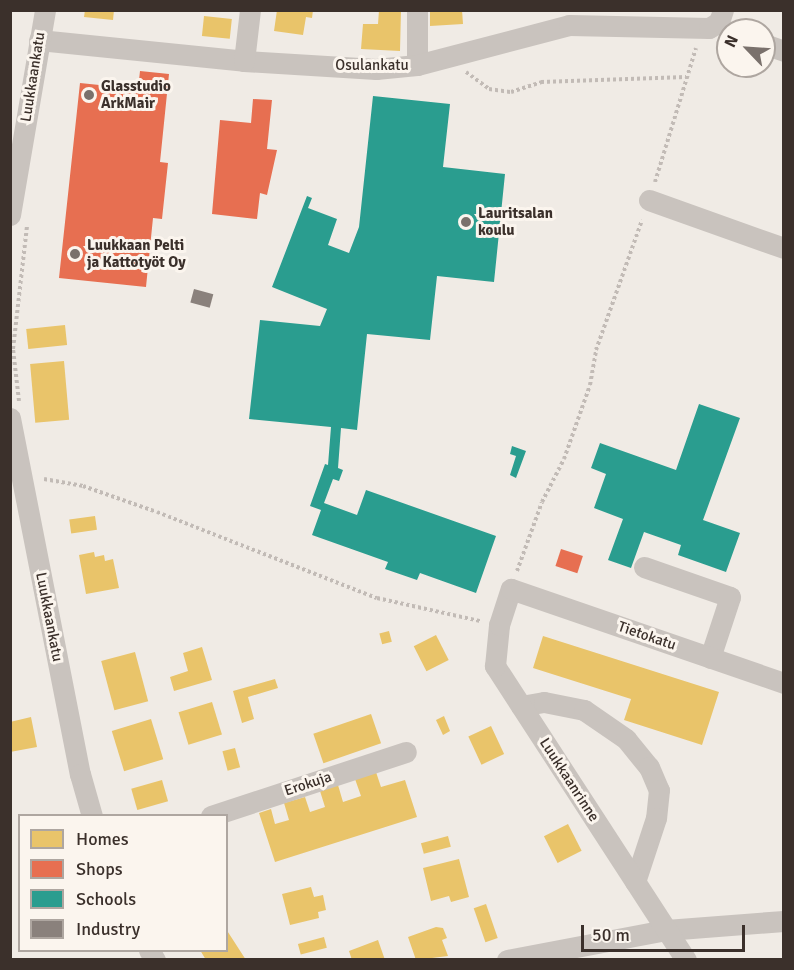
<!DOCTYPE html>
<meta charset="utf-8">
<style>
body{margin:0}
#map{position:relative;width:794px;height:970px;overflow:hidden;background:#f0ebe5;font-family:Signika,sans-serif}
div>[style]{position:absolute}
.homes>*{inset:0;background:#e9c46a;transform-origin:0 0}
.shops>*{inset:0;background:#e76f51;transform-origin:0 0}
.schools>*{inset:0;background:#2a9d8f}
.industry>*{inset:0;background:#8a817c;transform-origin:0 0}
.path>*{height:4px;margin-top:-2px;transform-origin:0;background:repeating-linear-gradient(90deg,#c2bbb6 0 3px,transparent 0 6px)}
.minor>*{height:21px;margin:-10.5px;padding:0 10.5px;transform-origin:10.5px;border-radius:10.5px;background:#c9c3be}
.dots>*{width:16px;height:16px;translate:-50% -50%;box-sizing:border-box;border:3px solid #fbf5ee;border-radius:50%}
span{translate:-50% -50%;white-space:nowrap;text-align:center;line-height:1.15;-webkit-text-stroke:6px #fbf5ee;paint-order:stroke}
.street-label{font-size:15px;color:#3b302b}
.poi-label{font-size:15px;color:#3b302b;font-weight:700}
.left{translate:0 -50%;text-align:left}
.frame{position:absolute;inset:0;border:12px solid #3b302b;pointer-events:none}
.legend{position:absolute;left:18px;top:814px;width:210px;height:138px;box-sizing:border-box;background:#fbf5ee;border:2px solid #aea6a0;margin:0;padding:8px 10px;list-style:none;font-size:18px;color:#3b302b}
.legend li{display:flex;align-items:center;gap:12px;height:30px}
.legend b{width:30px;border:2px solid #aea6a0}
.north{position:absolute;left:716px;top:18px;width:60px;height:60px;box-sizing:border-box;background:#fbf5ee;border:2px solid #aea6a0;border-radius:50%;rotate:295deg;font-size:16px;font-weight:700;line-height:24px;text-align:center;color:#3b302b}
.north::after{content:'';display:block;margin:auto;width:21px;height:27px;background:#7a716c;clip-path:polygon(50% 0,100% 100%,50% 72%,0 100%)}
.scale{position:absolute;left:581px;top:925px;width:164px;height:27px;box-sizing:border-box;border:3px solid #3b302b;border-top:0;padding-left:8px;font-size:18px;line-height:21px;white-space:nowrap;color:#3b302b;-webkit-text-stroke:4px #fbf5ee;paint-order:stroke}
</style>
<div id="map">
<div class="homes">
<div style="clip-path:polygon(85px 10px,114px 10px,113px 20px,84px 17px)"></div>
<div style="clip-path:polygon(277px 10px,313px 10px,312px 18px,306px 17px,303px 35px,274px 31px)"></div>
<div style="clip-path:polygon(379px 10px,401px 10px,400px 51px,361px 49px,363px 24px,378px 24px)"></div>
<div style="clip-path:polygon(430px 10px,462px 10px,463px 24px,430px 26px)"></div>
<div style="left:204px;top:16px;width:28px;height:20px;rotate:6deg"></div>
<div style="left:65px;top:325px;width:20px;height:39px;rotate:84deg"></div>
<div style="left:64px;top:361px;width:59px;height:34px;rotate:85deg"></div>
<div style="left:95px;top:516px;width:14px;height:26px;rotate:82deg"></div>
<div style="clip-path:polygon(94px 552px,95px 557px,104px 555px,105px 561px,113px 559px,119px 588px,86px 594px,79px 555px)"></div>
<div style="left:389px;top:631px;width:11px;height:10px;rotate:75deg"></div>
<div style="left:436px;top:635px;width:28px;height:25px;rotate:63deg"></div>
<div style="clip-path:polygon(543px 636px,719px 692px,702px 745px,624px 720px,631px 699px,533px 668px)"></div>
<div style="clip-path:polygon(202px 647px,212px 680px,174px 691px,170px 677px,188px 671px,183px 653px)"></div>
<div style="left:135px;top:652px;width:51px;height:35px;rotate:75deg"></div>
<div style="clip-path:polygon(275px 679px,278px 688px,248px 697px,254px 719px,242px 723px,233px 691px)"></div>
<div style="left:212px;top:702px;width:34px;height:35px;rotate:73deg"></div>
<div style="left:371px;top:714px;width:31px;height:61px;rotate:71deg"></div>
<div style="clip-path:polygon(444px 716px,450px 731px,443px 735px,436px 720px)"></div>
<div style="clip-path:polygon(31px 717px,37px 747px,10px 752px,10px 722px)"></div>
<div style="left:151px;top:719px;width:42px;height:41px;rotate:73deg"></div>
<div style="left:491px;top:726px;width:31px;height:25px;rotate:65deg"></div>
<div style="left:235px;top:748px;width:20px;height:13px;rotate:75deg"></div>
<div style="clip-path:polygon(376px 772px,381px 787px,405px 780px,417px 817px,275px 862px,259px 813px,271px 809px,275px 824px,289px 820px,284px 803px,305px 797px,310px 812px,325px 807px,320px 791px,338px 785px,343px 802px,361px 796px,355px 779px)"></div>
<div style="left:162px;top:780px;width:22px;height:32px;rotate:74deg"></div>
<div style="left:568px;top:824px;width:30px;height:27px;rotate:63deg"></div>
<div style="left:448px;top:836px;width:11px;height:28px;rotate:75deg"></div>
<div style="clip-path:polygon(459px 859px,469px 897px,451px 902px,449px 896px,431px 901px,423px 868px)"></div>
<div style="clip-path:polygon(311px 887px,314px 897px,323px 895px,326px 910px,318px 912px,319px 918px,290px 925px,282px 894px)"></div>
<div style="left:486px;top:904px;width:36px;height:13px;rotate:71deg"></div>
<div style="clip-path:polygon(436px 927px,443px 928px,447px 938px,442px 940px,448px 956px,416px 960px,408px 937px)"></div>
<div style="clip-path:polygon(226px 929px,246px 960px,206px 960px,200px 950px,226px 950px)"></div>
<div style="left:324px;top:937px;width:11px;height:27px;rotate:75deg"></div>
<div style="clip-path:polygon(378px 940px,385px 960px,352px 960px,349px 951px)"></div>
</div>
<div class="shops">
<div style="clip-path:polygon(140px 71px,169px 74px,160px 162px,168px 163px,162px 219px,153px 218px,146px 287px,59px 278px,80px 83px,138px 89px)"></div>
<div style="clip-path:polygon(253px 99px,272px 100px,267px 149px,277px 150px,267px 195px,260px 193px,257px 219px,212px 214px,220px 120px,251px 123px)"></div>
<div style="left:561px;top:549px;width:23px;height:18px;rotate:18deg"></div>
</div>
<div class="schools">
<div style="clip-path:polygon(373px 96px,450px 104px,443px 167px,505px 174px,494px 282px,437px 276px,430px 340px,367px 334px,357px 430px,341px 428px,338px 468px,343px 470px,339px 481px,333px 479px,324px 503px,357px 515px,366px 490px,496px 536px,476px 593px,420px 573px,417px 580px,385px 569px,388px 562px,312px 535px,321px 510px,310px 506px,325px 464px,328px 465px,331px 427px,249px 419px,260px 320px,320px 326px,327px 309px,272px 287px,307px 196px,312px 198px,308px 208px,337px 219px,328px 245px,349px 253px,359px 227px)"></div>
<div style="clip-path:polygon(699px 404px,740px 418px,703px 520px,740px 533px,726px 572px,678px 555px,681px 545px,644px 532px,631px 568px,608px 560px,623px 519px,594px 508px,606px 474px,591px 468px,600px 443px,676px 470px)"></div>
<div style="clip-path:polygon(512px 446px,526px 451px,516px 478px,510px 475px,516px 456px,510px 454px)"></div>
</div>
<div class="industry">
<div style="left:194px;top:289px;width:20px;height:14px;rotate:15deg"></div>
</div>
<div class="path">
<div style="left:466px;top:72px;width:29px;rotate:36deg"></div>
<div style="left:489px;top:89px;width:22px;rotate:8deg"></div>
<div style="left:511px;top:92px;width:32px;rotate:-18deg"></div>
<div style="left:541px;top:82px;width:145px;rotate:-2deg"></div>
<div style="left:655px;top:182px;width:140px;rotate:-73deg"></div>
<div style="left:19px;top:401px;width:52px;rotate:-96.6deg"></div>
<div style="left:13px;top:349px;width:123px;rotate:-83.5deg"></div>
<div style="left:44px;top:479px;width:40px;rotate:10deg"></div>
<div style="left:83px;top:486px;width:78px;rotate:19.4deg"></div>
<div style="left:157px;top:512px;width:236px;rotate:21.4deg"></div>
<div style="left:377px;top:598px;width:106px;rotate:12.6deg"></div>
<div style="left:517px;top:571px;width:73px;rotate:-70.1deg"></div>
<div style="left:542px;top:502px;width:48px;rotate:-62.9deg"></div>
<div style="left:564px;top:459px;width:78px;rotate:-70.6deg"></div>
<div style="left:590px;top:385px;width:36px;rotate:-80deg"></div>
<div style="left:596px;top:350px;width:138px;rotate:-70.5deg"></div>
</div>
<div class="minor">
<div style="left:417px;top:10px;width:55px;rotate:90deg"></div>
<div style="left:39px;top:40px;width:206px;rotate:5.8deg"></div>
<div style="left:244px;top:61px;width:132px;rotate:3.5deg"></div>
<div style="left:376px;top:69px;width:41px;rotate:-5.6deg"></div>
<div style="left:417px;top:65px;width:157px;rotate:-14.7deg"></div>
<div style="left:569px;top:25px;width:140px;rotate:1.2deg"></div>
<div style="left:709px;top:28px;width:12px;rotate:-31deg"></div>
<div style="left:719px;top:22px;width:13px;rotate:-72deg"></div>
<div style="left:764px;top:44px;width:21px;rotate:19deg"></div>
<div style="left:244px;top:61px;width:51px;rotate:-83.3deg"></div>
<div style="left:649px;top:200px;width:143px;rotate:19.6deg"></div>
<div style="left:10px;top:215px;width:208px;rotate:-80.3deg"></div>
<div style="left:10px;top:418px;width:363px;rotate:78.9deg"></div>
<div style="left:80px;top:774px;width:44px;rotate:74.1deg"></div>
<div style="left:644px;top:567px;width:91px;rotate:19.2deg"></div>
<div style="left:730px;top:597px;width:64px;rotate:108.2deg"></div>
<div style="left:521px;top:706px;width:23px;rotate:-10deg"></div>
<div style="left:544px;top:702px;width:41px;rotate:11.3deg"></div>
<div style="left:584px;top:710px;width:51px;rotate:34.6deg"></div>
<div style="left:626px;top:739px;width:36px;rotate:51deg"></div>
<div style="left:649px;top:767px;width:25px;rotate:67deg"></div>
<div style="left:659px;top:790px;width:28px;rotate:96deg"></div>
<div style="left:656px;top:818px;width:67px;rotate:108.2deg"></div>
<div style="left:211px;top:816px;width:205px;rotate:-18.2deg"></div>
<div style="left:149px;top:950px;width:12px;rotate:59deg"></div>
<div style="left:507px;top:960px;width:162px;rotate:-10.7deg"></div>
<div style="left:666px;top:930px;width:118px;rotate:-4.4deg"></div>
<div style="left:686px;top:960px;width:351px;rotate:-123deg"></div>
<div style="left:495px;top:666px;width:41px;rotate:-84.4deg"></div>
<div style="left:499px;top:625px;width:38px;rotate:-72deg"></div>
<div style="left:511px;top:589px;width:289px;rotate:19deg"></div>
</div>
<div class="dots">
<div style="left:89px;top:95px;background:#7a716c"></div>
<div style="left:466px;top:222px;background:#7a716c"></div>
<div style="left:75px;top:254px;background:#7a716c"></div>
</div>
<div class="street-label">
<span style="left:372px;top:66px">Osulankatu</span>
<span style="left:33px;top:77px;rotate:-81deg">Luukkaankatu</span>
<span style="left:49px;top:617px;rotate:79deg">Luukkaankatu</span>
<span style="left:647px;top:636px;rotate:19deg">Tietokatu</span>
<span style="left:569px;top:780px;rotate:57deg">Luukkaanrinne</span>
<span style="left:308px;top:784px;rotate:-18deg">Erokuja</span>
</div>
<div class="poi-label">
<span class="left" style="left:101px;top:95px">Glasstudio<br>ArkMair</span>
<span class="left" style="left:478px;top:222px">Lauritsalan<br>koulu</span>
<span class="left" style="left:87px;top:254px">Luukkaan Pelti<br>ja Kattotyöt Oy</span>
</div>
<div class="frame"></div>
<ul class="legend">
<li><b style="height:16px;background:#e9c46a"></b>Homes</li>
<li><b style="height:16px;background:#e76f51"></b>Shops</li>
<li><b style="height:16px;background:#2a9d8f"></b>Schools</li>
<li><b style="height:16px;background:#8a817c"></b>Industry</li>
</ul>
<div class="north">N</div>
<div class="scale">50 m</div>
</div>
